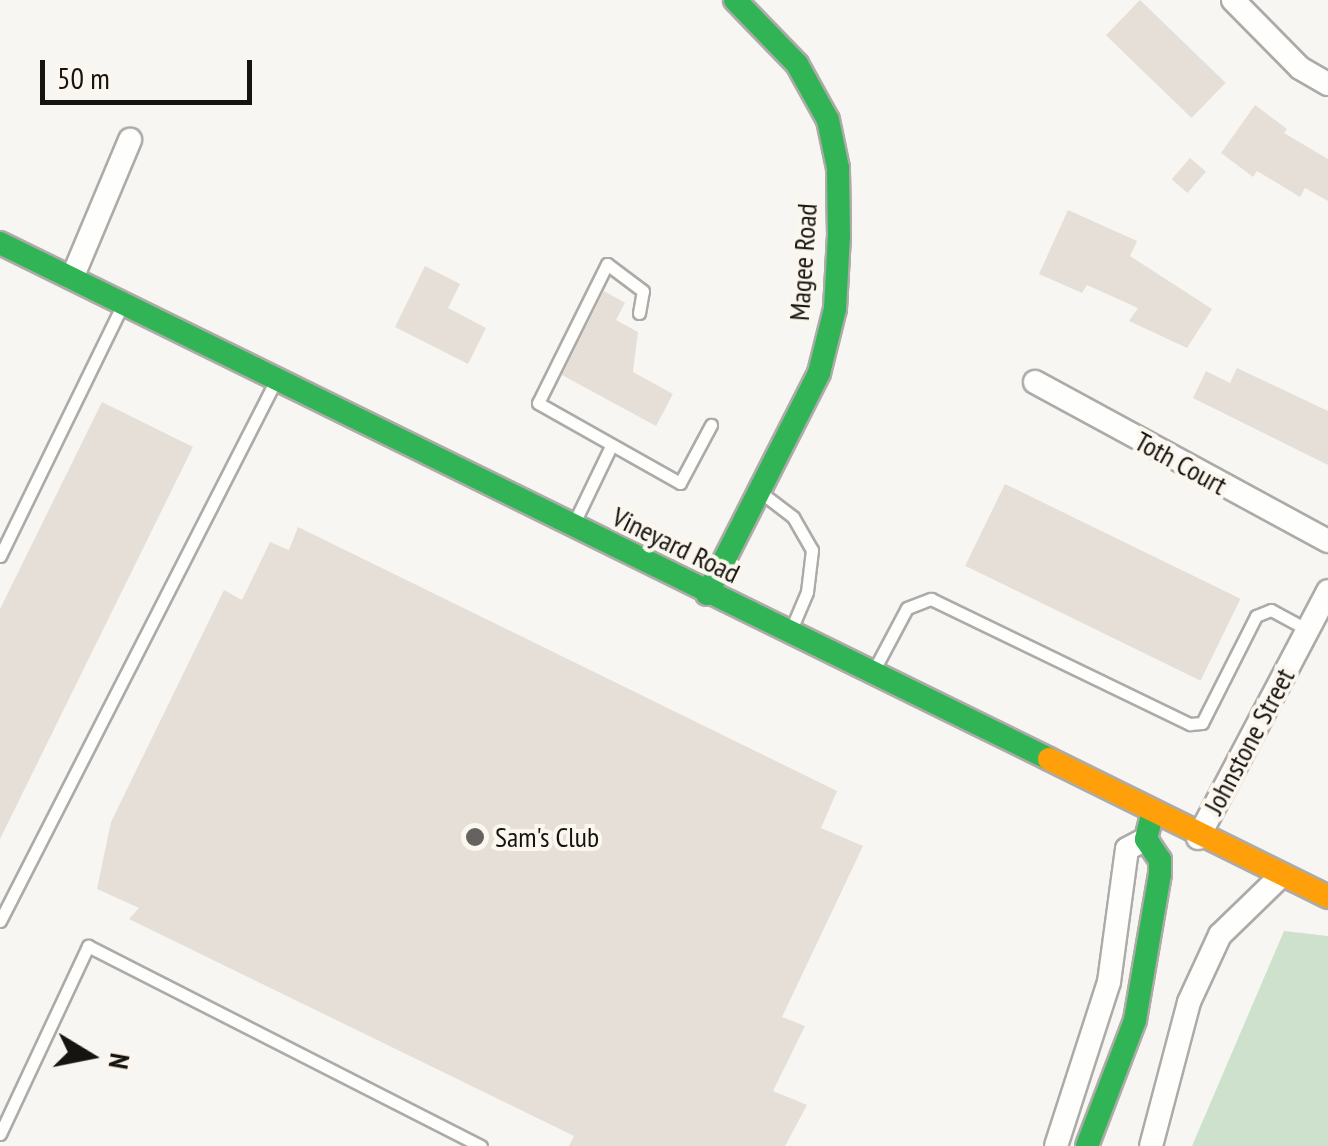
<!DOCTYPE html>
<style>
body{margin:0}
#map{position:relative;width:1328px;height:1146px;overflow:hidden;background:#f8f6f2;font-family:"PT Sans Narrow",sans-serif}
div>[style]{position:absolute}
.green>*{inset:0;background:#cde1cc}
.building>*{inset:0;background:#e5dfd7;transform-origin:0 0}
.roads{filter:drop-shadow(2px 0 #adaba8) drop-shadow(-2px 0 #adaba8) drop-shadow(0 2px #adaba8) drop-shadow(0 -2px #adaba8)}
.lane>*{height:11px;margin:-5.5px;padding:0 5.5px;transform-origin:5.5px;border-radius:5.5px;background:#fefefd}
.street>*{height:22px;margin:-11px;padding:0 11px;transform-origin:11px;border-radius:11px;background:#fefefd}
.fast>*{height:22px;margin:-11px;padding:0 11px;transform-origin:11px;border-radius:11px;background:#30b455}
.slow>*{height:22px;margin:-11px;padding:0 11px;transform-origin:11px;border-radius:11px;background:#ff9f0a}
.dots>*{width:28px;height:28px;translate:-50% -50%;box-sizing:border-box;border:5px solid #fcf7ee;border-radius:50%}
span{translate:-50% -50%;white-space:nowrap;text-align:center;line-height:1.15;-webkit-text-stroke:8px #fcf7ee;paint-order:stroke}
.street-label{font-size:28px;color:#161411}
.poi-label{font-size:28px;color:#161411}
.left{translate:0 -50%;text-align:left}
.north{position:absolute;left:40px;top:1006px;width:100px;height:100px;-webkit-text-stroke:8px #fcf7ee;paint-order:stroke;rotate:100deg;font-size:28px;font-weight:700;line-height:40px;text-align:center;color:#161411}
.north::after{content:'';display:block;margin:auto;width:35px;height:45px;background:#161411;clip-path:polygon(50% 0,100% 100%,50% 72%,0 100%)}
.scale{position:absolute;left:40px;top:60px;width:212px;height:45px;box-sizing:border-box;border:5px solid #161411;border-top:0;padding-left:12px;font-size:30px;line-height:35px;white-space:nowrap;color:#161411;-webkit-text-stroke:8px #fcf7ee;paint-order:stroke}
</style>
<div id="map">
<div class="green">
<div style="clip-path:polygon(1284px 931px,1328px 936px,1328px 1146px,1192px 1146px)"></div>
</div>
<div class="building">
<div style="left:1140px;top:0;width:119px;height:49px;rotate:44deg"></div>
<div style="clip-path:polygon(1255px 105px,1287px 129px,1284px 133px,1328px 159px,1328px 201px,1305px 188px,1300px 197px,1257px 171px,1253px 177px,1221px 153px)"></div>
<div style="left:1190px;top:158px;width:21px;height:28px;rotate:41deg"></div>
<div style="clip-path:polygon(1068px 210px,1137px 241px,1130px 256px,1212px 309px,1187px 348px,1129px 321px,1138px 308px,1087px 285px,1082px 293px,1039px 274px)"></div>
<div style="clip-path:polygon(425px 266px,460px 284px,448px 308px,486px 328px,468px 364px,395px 327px)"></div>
<div style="clip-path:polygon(604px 291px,625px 303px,616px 320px,638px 332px,633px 372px,673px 394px,656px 426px,562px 375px)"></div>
<div style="clip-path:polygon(1237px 368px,1328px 411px,1328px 465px,1193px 398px,1206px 371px,1230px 383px)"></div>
<div style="clip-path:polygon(102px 402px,193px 447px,0 839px,0 609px)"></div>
<div style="left:1005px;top:484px;width:262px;height:91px;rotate:26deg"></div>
<div style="clip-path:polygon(298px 527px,837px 791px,821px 828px,863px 846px,782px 1017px,805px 1026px,773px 1091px,807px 1105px,785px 1146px,569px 1146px,574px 1136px,129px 919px,139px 908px,97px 889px,111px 822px,224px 590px,242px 600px,270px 542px,289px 550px)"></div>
</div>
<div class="roads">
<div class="lane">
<div style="left:639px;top:313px;width:22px;rotate:-80deg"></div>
<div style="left:643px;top:291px;width:45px;rotate:-143.1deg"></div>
<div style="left:607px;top:264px;width:155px;rotate:116.4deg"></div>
<div style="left:538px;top:403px;width:163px;rotate:29.4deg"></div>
<div style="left:680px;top:483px;width:66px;rotate:-61.9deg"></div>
<div style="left:759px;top:491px;width:43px;rotate:37.4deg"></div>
<div style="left:793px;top:517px;width:38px;rotate:60deg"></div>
<div style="left:812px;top:550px;width:42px;rotate:96.8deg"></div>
<div style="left:807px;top:592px;width:43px;rotate:113deg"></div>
<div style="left:574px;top:523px;width:85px;rotate:-64.3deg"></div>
<div style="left:0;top:556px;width:280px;rotate:-64deg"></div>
<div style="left:874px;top:670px;width:70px;rotate:-62deg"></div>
<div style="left:907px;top:608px;width:26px;rotate:-21deg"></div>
<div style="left:931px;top:599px;width:288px;rotate:25.8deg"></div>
<div style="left:1190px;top:724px;width:12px;rotate:-5deg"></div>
<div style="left:1202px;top:723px;width:120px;rotate:-63.2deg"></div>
<div style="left:1256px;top:616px;width:16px;rotate:-22deg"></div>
<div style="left:1271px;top:610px;width:42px;rotate:28.4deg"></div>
<div style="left:0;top:921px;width:607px;rotate:-62.97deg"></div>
<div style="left:0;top:1134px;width:208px;rotate:-64.9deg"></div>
<div style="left:88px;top:946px;width:441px;rotate:27deg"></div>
</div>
<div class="street">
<div style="left:1233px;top:0;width:95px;rotate:45.4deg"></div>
<div style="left:1300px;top:68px;width:32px;rotate:30deg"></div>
<div style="left:72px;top:278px;width:150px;rotate:-67.2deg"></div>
<div style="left:1035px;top:382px;width:333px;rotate:28.5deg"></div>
<div style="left:1198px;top:838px;width:279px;rotate:-62.2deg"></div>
<div style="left:1056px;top:1146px;width:172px;rotate:-72.1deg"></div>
<div style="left:1109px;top:982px;width:134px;rotate:-82.3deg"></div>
<div style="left:1127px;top:849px;width:21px;rotate:-28deg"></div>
<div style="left:1151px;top:1146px;width:149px;rotate:-75.2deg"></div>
<div style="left:1189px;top:1002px;width:74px;rotate:-65.2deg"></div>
<div style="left:1220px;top:935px;width:86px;rotate:-44.1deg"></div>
</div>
<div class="fast">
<div style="left:0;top:243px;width:1169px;rotate:26.19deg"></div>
<div style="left:707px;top:594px;width:248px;rotate:-63.1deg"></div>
<div style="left:819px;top:373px;width:66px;rotate:-76deg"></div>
<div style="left:835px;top:309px;width:74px;rotate:-86.9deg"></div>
<div style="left:839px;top:235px;width:67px;rotate:-90.9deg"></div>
<div style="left:838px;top:168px;width:49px;rotate:-101.8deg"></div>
<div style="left:828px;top:120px;width:64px;rotate:-119deg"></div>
<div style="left:797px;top:64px;width:89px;rotate:-134.1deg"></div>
<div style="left:1087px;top:1146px;width:135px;rotate:-69.1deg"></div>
<div style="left:1135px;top:1020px;width:148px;rotate:-80.3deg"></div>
<div style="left:1160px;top:874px;width:14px;rotate:-90deg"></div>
<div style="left:1160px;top:860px;width:25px;rotate:-124deg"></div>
<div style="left:1146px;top:839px;width:25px;rotate:-76deg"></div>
</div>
<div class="slow">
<div style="left:1049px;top:759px;width:311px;rotate:26.3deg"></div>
</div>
</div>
<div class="dots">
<div style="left:475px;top:837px;background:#656360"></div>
</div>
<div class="street-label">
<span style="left:803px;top:262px;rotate:-86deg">Magee Road</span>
<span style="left:1181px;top:463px;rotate:29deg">Toth Court</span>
<span style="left:676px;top:545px;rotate:26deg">Vineyard Road</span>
<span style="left:1249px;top:741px;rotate:-62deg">Johnstone Street</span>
</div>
<div class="poi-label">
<span class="left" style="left:495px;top:837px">Sam's Club</span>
</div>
<div class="north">N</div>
<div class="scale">50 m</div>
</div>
